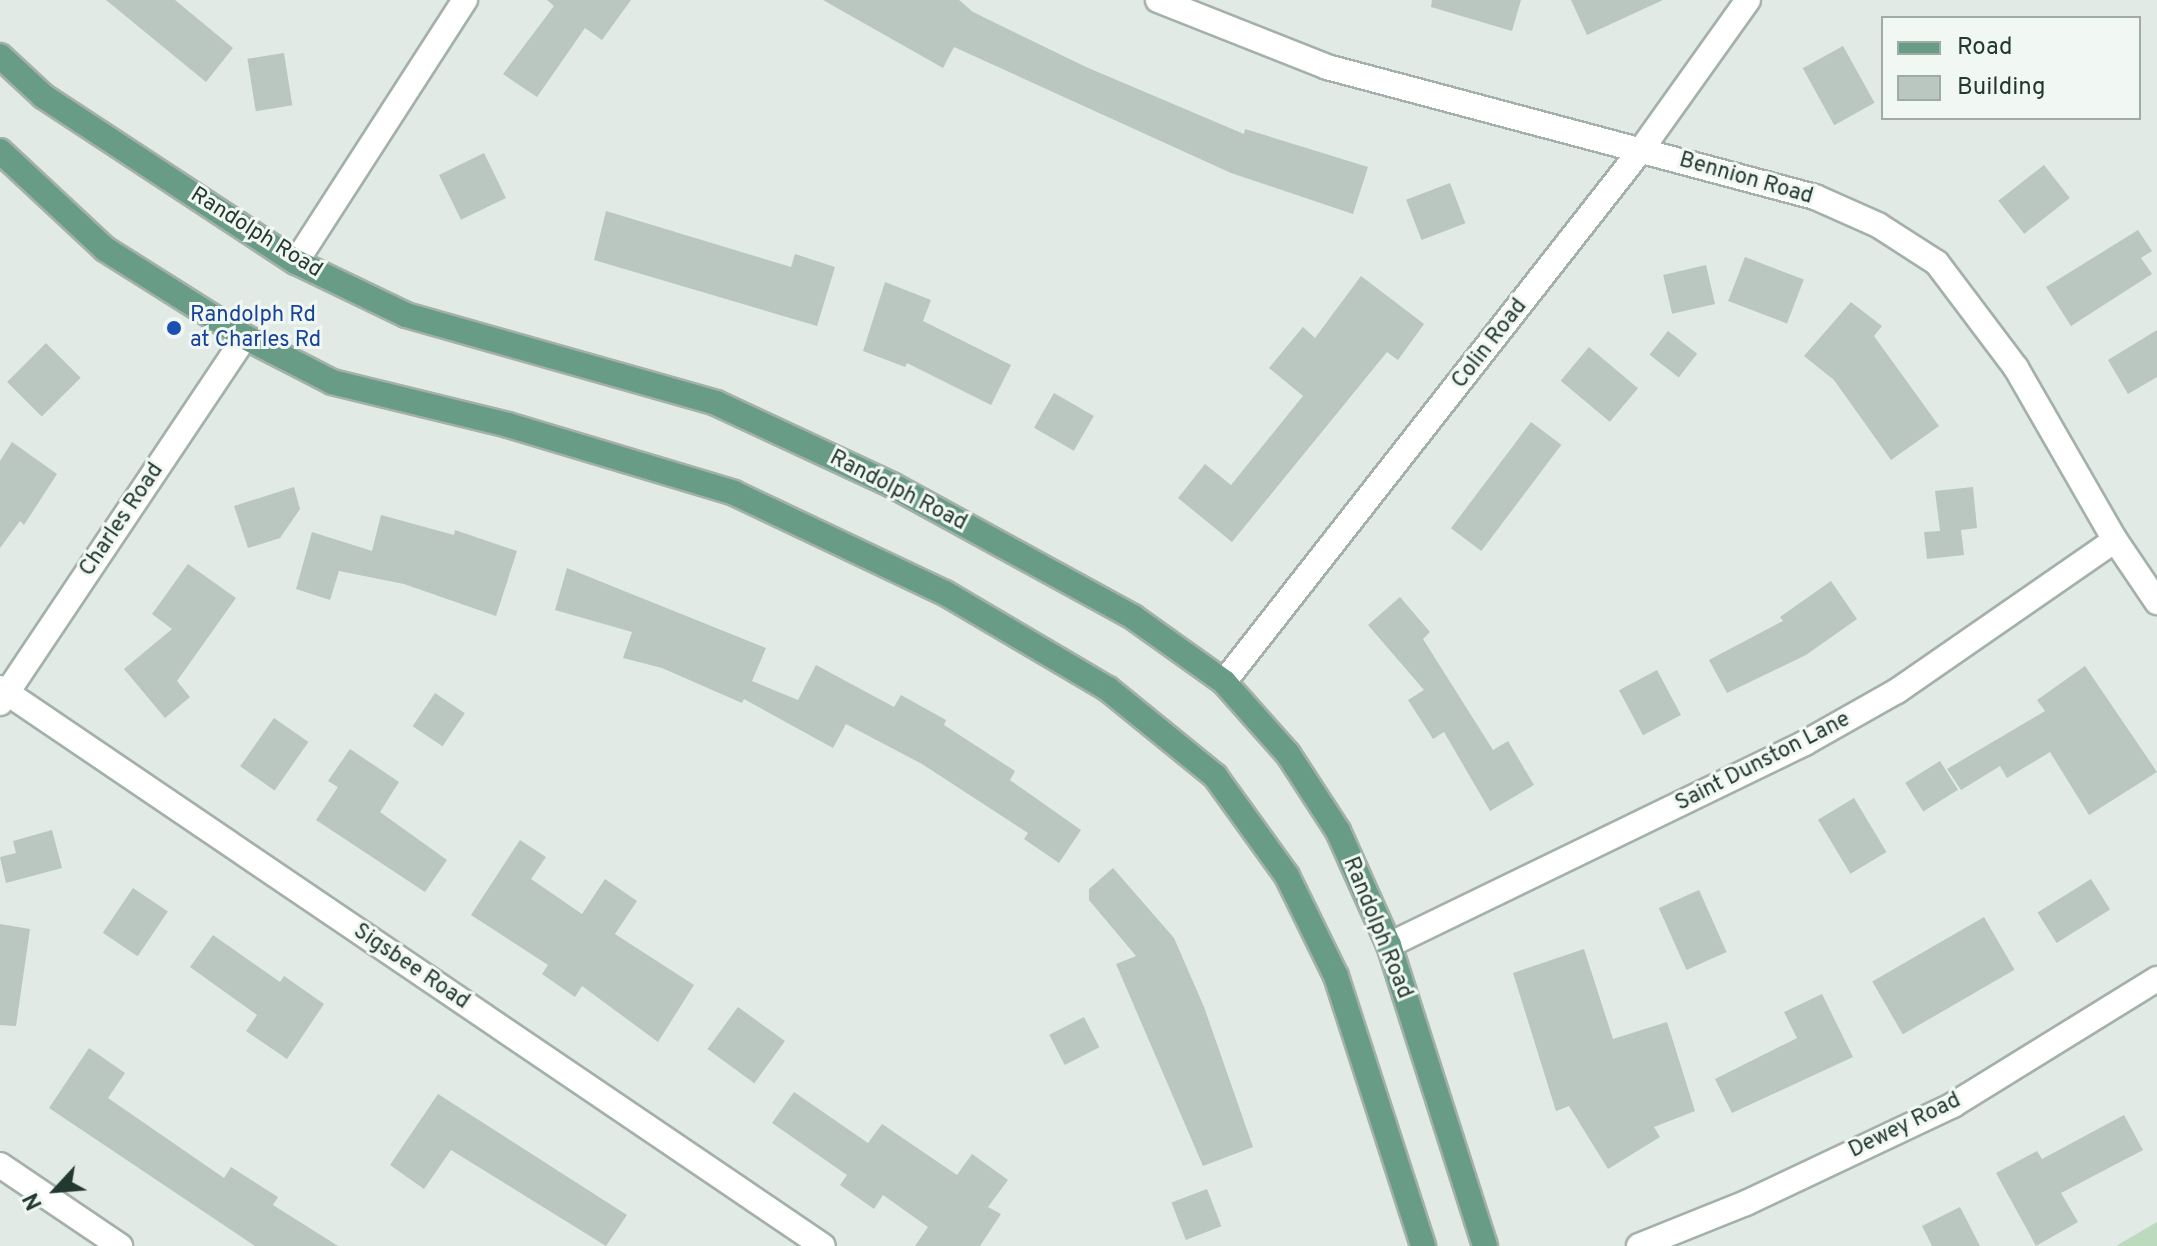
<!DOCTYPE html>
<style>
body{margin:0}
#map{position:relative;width:2157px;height:1246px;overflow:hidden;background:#e1eae4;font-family:Overpass,sans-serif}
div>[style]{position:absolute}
.green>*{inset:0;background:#bbdabe}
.building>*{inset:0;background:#b9c7c0;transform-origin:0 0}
.roads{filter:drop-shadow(2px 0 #a4b1aa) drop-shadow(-2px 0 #a4b1aa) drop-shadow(0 2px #a4b1aa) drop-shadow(0 -2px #a4b1aa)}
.minor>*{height:24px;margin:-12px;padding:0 12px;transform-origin:12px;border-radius:12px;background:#fff}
.major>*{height:24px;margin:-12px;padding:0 12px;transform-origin:12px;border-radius:12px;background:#699c86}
.dots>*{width:22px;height:22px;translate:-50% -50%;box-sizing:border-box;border:4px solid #f1f7f3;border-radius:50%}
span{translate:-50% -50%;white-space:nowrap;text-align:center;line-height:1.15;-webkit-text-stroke:6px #f1f7f3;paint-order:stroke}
.street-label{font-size:22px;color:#23392f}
.transit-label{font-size:22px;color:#164399}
.left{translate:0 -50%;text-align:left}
.legend{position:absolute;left:1881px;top:16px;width:260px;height:104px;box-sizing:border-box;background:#f1f7f3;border:2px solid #9faba5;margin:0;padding:10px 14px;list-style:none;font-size:24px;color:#23392f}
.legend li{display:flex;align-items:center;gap:16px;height:40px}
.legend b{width:40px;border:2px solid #9faba5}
.north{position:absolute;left:16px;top:1150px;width:80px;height:80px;-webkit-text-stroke:6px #f1f7f3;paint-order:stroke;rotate:244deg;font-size:22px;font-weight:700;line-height:32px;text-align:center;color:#23392f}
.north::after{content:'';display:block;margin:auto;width:28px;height:36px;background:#23392f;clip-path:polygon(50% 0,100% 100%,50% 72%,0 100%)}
</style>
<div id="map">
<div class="green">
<div style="clip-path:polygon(2157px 1222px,2157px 1246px,2116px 1246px)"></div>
</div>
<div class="building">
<div style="clip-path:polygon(106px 0,175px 0,233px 48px,206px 82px)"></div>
<div style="clip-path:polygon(547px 0,631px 0,602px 40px,585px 28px,537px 97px,503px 74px,554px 6px)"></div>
<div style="clip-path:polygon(823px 0,959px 0,973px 12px,1086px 67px,1244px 134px,1245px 129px,1368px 167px,1353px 214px,1231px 173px,954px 47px,943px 68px)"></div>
<div style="clip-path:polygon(1432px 0,1521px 0,1512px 31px,1431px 7px)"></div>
<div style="clip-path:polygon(1571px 0,1663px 0,1587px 35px)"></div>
<div style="left:1843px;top:46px;width:65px;height:46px;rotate:61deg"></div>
<div style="left:284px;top:53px;width:53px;height:37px;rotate:81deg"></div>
<div style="left:484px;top:153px;width:50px;height:50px;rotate:64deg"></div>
<div style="left:2044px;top:165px;width:42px;height:58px;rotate:52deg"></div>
<div style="left:1450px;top:183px;width:43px;height:47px;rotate:69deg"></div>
<div style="clip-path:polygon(606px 211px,791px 267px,795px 254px,835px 267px,817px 326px,594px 260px)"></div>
<div style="clip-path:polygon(2138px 230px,2152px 251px,2141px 258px,2152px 274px,2071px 326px,2046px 287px)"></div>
<div style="left:1745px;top:257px;width:63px;height:47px;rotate:21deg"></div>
<div style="left:1706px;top:265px;width:40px;height:44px;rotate:77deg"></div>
<div style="clip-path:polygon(1361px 276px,1424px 324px,1398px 360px,1387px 352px,1232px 542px,1178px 498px,1205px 464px,1231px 485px,1303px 396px,1269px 368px,1303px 327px,1315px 338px)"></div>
<div style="clip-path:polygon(885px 282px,931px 300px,923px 321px,1011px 365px,991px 405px,907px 363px,905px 367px,863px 351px)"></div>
<div style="clip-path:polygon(1851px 302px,1882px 326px,1874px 336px,1939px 426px,1891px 460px,1834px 380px,1804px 356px)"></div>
<div style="clip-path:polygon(2157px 330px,2157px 377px,2128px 394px,2108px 360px)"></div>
<div style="left:1668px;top:331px;width:37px;height:30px;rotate:38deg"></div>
<div style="left:46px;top:343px;width:49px;height:55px;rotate:45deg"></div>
<div style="left:1589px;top:347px;width:64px;height:44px;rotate:40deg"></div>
<div style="left:1054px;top:393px;width:46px;height:40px;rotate:30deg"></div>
<div style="left:1531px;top:422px;width:38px;height:133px;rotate:37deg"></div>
<div style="clip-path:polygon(12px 442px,57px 474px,24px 525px,20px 521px,0 548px,0 461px)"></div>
<div style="clip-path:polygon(294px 487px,300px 509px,280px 538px,248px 548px,234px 506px)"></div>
<div style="clip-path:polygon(1973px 487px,1977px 528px,1961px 530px,1964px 555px,1927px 559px,1924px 532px,1940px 531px,1935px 491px)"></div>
<div style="clip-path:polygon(381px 515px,454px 535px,455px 530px,517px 551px,496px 616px,404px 584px,339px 571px,330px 600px,296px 589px,312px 532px,372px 551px)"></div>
<div style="clip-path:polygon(188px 564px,236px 598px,177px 681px,190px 697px,165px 718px,124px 669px,172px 629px,152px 614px)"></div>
<div style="clip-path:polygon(567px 568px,766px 648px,752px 681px,798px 700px,816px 665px,894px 707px,901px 695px,946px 720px,944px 725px,1015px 771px,1010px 780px,1081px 830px,1059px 863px,1024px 839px,1028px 833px,922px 764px,846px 724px,833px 748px,744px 699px,742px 703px,662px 668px,623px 658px,632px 632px,555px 610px)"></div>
<div style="clip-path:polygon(1831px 581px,1857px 619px,1806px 655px,1727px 693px,1709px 660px,1783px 621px,1780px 617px)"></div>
<div style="clip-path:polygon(1400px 597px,1430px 632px,1423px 639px,1493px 750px,1508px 741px,1534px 785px,1490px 811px,1444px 732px,1433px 739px,1408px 700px,1424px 690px,1368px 625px)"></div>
<div style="clip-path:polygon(2085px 666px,2157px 772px,2089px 815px,2050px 752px,2007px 778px,2000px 766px,1961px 790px,1947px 769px,2045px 711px,2037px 700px)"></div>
<div style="left:1657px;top:670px;width:51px;height:43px;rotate:62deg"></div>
<div style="left:435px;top:693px;width:36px;height:40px;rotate:34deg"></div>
<div style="left:274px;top:718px;width:42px;height:59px;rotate:35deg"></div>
<div style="clip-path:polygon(350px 749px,399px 782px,380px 812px,447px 860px,425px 892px,316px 820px,338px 787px,328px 781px)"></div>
<div style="left:1940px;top:761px;width:34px;height:41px;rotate:58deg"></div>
<div style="left:1854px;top:798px;width:63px;height:42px;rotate:59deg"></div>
<div style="clip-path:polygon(52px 830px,62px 868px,6px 883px,0 857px,16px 853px,13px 841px)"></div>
<div style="clip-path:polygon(520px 840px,546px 857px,531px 879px,582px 914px,605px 879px,637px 901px,615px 934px,694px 985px,658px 1042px,582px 986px,575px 997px,542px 974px,548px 965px,471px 915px)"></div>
<div style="clip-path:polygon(1113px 868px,1174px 938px,1204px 1007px,1253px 1147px,1203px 1166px,1116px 964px,1136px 956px,1089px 900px,1089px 889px)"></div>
<div style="left:2091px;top:879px;width:36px;height:63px;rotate:58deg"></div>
<div style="left:133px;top:888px;width:42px;height:54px;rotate:34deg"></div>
<div style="left:1699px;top:890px;width:68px;height:44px;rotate:66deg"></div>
<div style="left:1984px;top:917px;width:61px;height:129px;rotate:60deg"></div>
<div style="clip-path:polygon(0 924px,30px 929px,16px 1026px,0 1025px)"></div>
<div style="clip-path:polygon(213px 935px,280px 982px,284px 976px,324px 1004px,287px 1059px,246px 1031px,257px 1015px,190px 967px)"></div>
<div style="clip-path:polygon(1584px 949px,1613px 1039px,1667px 1022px,1695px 1111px,1654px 1127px,1660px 1137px,1608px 1169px,1569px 1106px,1556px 1111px,1513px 973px)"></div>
<div style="clip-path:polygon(1822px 994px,1853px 1057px,1732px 1113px,1715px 1079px,1797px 1038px,1784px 1012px)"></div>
<div style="left:738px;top:1007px;width:58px;height:52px;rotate:36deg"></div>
<div style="left:1084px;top:1017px;width:34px;height:39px;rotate:63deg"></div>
<div style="clip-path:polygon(89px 1048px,125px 1073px,108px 1098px,224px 1178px,231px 1167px,278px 1197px,273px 1205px,338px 1246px,255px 1246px,49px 1108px)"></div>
<div style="clip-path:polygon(794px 1092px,868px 1143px,882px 1124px,957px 1175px,972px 1154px,1008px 1180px,988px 1207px,1001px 1214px,980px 1246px,915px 1246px,928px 1227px,883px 1195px,874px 1209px,840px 1185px,847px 1175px,772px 1123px)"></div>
<div style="clip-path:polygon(438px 1094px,627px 1215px,606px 1246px,451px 1150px,424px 1189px,390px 1165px)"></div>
<div style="clip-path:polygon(2124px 1115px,2143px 1150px,2061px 1193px,2078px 1222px,2036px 1246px,1996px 1173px,2037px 1151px,2042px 1159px)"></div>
<div style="left:1207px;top:1189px;width:40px;height:38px;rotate:69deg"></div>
<div style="clip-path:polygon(1960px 1207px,1980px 1246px,1932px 1246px,1922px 1226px)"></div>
</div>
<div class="roads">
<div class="minor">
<div style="left:1158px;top:0;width:182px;rotate:21.6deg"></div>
<div style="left:1327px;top:67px;width:505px;rotate:14.92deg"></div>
<div style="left:1815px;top:197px;width:69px;rotate:24deg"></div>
<div style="left:1878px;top:225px;width:70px;rotate:32.8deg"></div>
<div style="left:1937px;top:263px;width:131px;rotate:53deg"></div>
<div style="left:2016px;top:368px;width:198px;rotate:60.1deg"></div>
<div style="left:2115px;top:540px;width:75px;rotate:55.9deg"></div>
<div style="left:296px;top:262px;width:312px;rotate:-57.2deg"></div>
<div style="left:1224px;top:682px;width:676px;rotate:-51.91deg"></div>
<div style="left:1641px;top:150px;width:184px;rotate:-54.5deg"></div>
<div style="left:0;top:688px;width:994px;rotate:34.14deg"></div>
<div style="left:0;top:703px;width:440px;rotate:-56.2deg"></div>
<div style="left:1389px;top:945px;width:462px;rotate:-25.9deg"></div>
<div style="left:1805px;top:743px;width:106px;rotate:-29.5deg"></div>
<div style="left:1897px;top:691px;width:265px;rotate:-34.7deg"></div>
<div style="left:0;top:1165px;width:145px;rotate:34deg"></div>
<div style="left:1639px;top:1246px;width:115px;rotate:-21.9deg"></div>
<div style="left:1746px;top:1203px;width:229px;rotate:-25.3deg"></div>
<div style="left:1953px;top:1105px;width:240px;rotate:-31.7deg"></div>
</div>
<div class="major">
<div style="left:0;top:56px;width:59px;rotate:42.9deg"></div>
<div style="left:43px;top:96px;width:303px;rotate:33.3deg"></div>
<div style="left:296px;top:262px;width:122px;rotate:25.7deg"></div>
<div style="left:406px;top:315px;width:322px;rotate:15.8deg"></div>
<div style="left:716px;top:403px;width:194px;rotate:25deg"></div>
<div style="left:892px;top:485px;width:275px;rotate:28.7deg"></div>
<div style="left:1133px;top:617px;width:112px;rotate:35.5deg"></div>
<div style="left:1224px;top:682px;width:96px;rotate:48.4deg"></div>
<div style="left:1288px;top:754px;width:92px;rotate:57deg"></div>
<div style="left:1338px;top:831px;width:125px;rotate:65.9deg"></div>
<div style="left:1389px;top:945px;width:316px;rotate:72.3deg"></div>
<div style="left:0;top:151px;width:144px;rotate:43deg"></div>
<div style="left:105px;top:249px;width:165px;rotate:32.2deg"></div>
<div style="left:245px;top:337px;width:98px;rotate:27.3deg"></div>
<div style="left:332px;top:382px;width:181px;rotate:13.7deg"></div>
<div style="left:508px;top:425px;width:236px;rotate:16.7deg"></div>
<div style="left:734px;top:493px;width:233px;rotate:25.4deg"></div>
<div style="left:945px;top:593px;width:189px;rotate:30.5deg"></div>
<div style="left:1108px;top:689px;width:138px;rotate:39.1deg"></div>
<div style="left:1215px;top:776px;width:123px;rotate:54.2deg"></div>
<div style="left:1287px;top:876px;width:111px;rotate:63.9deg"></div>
<div style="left:1336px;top:976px;width:284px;rotate:72.1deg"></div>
</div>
</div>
<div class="dots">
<div style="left:174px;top:328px;background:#1a4fb4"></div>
</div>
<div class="street-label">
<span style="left:1746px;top:179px;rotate:16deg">Bennion Road</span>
<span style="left:256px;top:233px;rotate:32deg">Randolph Road</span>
<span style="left:1490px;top:344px;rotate:-52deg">Colin Road</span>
<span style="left:898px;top:491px;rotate:27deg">Randolph Road</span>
<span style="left:122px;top:520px;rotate:-56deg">Charles Road</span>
<span style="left:1763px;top:762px;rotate:-27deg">Saint Dunston Lane</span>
<span style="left:1377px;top:928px;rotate:68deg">Randolph Road</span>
<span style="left:411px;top:967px;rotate:34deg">Sigsbee Road</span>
<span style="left:1905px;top:1126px;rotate:-26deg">Dewey Road</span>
</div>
<div class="transit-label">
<span class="left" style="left:190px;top:328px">Randolph Rd<br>at Charles Rd</span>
</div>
<ul class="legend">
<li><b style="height:10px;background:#699c86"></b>Road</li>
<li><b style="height:22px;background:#b9c7c0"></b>Building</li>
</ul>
<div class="north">N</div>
</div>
